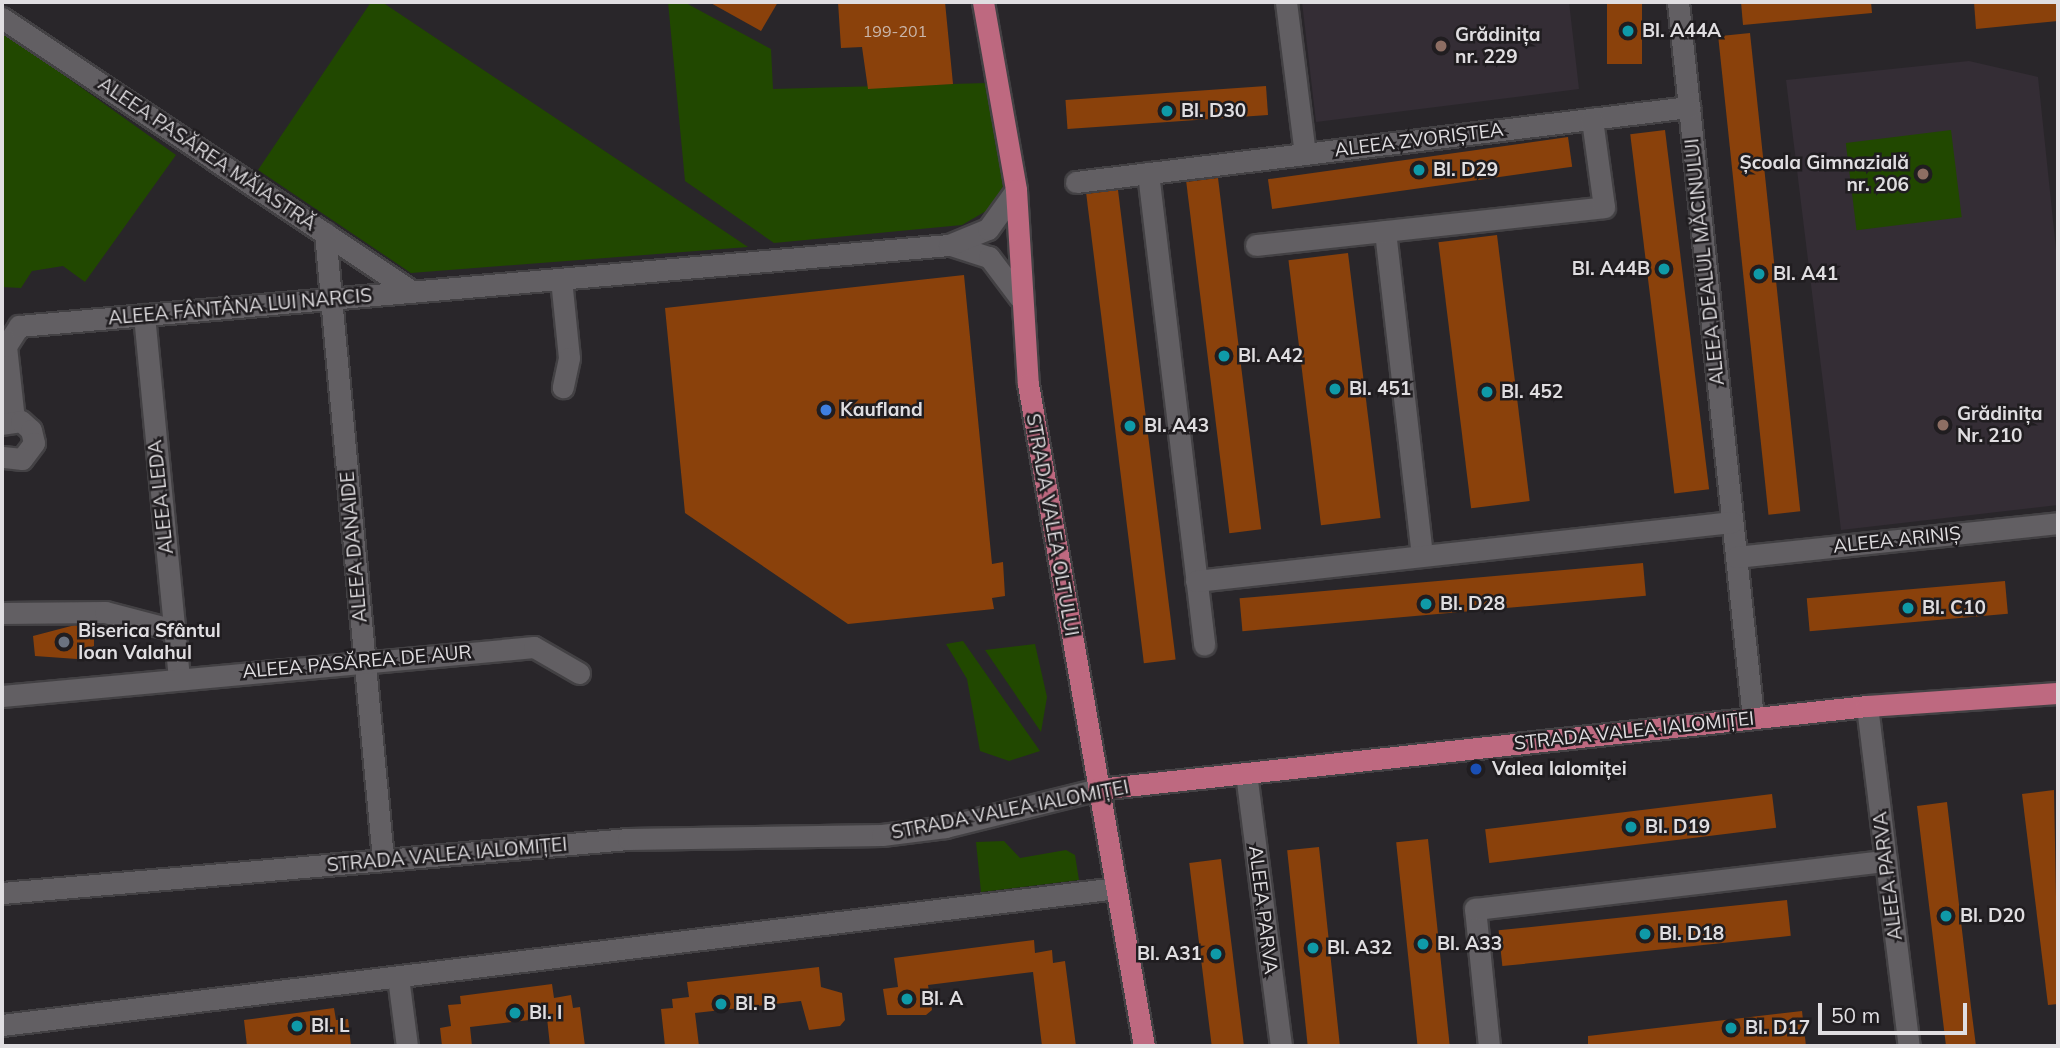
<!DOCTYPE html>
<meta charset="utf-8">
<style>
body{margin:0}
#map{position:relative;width:2060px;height:1048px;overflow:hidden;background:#29262a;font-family:Mulish,sans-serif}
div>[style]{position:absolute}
.built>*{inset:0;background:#342d35}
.green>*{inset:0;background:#214800;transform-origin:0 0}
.building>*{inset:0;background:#8a410b;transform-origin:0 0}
.roads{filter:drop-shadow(2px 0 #434144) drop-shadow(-2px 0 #434144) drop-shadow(0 2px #434144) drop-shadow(0 -2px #434144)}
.minor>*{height:21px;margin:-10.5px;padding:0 10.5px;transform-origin:10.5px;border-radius:10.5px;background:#625f63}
.major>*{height:21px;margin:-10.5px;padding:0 10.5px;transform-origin:10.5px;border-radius:10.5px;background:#be6980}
.dots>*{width:19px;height:19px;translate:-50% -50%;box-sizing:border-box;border:4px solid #201d20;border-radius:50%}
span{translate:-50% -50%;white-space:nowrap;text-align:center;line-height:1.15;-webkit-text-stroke:5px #201d20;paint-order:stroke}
.number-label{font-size:16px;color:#cab7ac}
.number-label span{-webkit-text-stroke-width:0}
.poi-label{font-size:19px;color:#e0dee1;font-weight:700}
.left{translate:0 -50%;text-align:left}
.right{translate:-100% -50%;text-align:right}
.street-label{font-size:19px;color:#e0dee1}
.frame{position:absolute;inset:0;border:4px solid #e0dee1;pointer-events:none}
.scale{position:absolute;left:1818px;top:1003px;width:149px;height:32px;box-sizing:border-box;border:4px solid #e0dee1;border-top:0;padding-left:9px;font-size:21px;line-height:24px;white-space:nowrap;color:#e0dee1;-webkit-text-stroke:5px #201d20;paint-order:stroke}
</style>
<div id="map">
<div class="built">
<div style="clip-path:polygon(1302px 2px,1569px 2px,1579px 89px,1316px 122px)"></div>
<div style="clip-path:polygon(1969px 61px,2038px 77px,2058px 268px,2058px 505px,1841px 530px,1786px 80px)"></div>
</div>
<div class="green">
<div style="clip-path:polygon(371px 2px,382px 2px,748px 247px,411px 273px,258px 170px)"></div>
<div style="clip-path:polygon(668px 2px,684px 2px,771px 49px,773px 89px,987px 83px,1003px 186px,993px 207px,962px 225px,774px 243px,685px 181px)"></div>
<div style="clip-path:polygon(2px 31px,176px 155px,85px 282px,63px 266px,32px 271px,21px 288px,2px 287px)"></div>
<div style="left:1951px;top:130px;width:88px;height:106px;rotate:83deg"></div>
<div style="clip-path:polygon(963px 641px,1040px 751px,1009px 761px,980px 751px,967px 679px,946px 644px)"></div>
<div style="clip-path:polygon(1035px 644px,1047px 697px,1041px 732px,985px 650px)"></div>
<div style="clip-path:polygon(1004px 841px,1020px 858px,1066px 850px,1075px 855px,1079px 880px,981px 892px,976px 842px)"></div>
</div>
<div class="building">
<div style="clip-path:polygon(709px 2px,778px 2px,761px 31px)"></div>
<div style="clip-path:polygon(838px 2px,945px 2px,953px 84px,868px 89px,862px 47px,841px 48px)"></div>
<div style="left:1607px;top:2px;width:35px;height:62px"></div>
<div style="clip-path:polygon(1741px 2px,1871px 2px,1872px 13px,1743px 25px)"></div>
<div style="clip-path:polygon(1974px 2px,2058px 2px,2058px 21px,1976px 29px)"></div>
<div style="left:1750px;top:33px;width:481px;height:32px;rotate:84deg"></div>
<div style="left:1266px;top:86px;width:29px;height:201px;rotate:86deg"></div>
<div style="left:1665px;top:130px;width:362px;height:35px;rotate:83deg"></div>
<div style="left:1568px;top:137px;width:30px;height:303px;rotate:82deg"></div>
<div style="left:1218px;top:178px;width:354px;height:32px;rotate:83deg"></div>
<div style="left:1118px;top:190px;width:473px;height:32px;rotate:83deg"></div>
<div style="left:1497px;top:235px;width:268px;height:59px;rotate:83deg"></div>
<div style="left:1348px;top:253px;width:267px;height:60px;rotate:83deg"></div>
<div style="clip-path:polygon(964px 275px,992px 564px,1003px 562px,1005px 596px,992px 598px,994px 609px,848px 624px,685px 513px,665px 308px)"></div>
<div style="left:1643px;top:563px;width:33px;height:405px;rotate:85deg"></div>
<div style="left:2005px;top:581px;width:33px;height:199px;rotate:85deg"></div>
<div style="clip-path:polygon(75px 625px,94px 632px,94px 646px,79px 651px,77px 659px,35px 656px,33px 636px)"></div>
<div style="clip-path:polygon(2054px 790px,2058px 1004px,2048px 1005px,2022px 794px)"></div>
<div style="left:1772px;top:794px;width:34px;height:289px;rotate:83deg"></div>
<div style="clip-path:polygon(1947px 802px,1971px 1007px,1976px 1046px,1946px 1046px,1917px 806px)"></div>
<div style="left:1428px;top:839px;width:208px;height:32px;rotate:84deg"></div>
<div style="left:1319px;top:847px;width:200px;height:32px;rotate:84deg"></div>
<div style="left:1221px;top:859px;width:188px;height:32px;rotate:83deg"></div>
<div style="left:1787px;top:900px;width:36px;height:290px;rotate:84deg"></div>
<div style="clip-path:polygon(1034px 940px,1035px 953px,1052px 950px,1053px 963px,1065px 961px,1076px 1046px,1042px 1046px,1033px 972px,928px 985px,932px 1010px,926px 1015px,887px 1015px,883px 989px,898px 987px,894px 958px)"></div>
<div style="clip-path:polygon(819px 967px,821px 987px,842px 993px,845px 1020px,840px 1026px,809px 1030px,801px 1001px,695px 1013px,699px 1046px,665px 1046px,661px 1009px,673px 1008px,672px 999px,689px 997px,687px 982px)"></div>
<div style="clip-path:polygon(552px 984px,554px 998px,571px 995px,573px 1008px,580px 1007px,585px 1046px,550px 1046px,547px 1018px,470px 1027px,472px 1046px,442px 1046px,440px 1028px,451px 1026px,448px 1005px,461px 1004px,460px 996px)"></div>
<div style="clip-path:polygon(334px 1008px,336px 1020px,348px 1019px,351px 1046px,247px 1046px,244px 1020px)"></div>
<div style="clip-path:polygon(1802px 1011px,1806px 1046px,1588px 1046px,1588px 1036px)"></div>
</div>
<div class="roads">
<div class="minor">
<div style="left:1286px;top:2px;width:153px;rotate:82.9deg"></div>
<div style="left:1678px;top:2px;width:720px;rotate:84.02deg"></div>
<div style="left:2px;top:18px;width:492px;rotate:33.7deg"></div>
<div style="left:1148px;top:173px;width:475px;rotate:83.2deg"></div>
<div style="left:1076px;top:182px;width:618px;rotate:-6.98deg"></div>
<div style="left:1385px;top:231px;width:326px;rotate:83.5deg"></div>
<div style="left:325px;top:233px;width:630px;rotate:84.71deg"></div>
<div style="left:951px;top:245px;width:40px;rotate:18deg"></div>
<div style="left:989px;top:257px;width:51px;rotate:52.9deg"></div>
<div style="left:1256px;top:245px;width:350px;rotate:-6.2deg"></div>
<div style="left:1604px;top:207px;width:89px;rotate:-97.8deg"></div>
<div style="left:561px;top:279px;width:79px;rotate:84.2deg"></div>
<div style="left:569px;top:358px;width:30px;rotate:102deg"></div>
<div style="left:144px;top:315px;width:365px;rotate:84.5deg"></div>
<div style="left:14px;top:420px;width:74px;rotate:-96.2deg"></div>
<div style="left:6px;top:346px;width:24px;rotate:-57deg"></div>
<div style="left:19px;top:326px;width:934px;rotate:-4.98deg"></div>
<div style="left:949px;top:245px;width:42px;rotate:-22.3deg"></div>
<div style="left:988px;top:229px;width:48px;rotate:-54.3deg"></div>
<div style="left:2px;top:424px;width:19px;rotate:-9deg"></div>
<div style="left:21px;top:421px;width:13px;rotate:42deg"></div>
<div style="left:31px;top:430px;width:13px;rotate:77deg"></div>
<div style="left:34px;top:443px;width:20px;rotate:127deg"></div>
<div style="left:22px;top:459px;width:20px;rotate:-174deg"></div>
<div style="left:1736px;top:557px;width:324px;rotate:-6deg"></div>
<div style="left:1196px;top:581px;width:539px;rotate:-6.28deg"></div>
<div style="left:2px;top:613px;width:103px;rotate:-0.6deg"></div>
<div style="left:105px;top:612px;width:71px;rotate:14.6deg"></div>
<div style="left:2px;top:696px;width:534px;rotate:-5.26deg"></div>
<div style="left:534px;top:647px;width:52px;rotate:30deg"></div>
<div style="left:1867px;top:706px;width:343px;rotate:83deg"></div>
<div style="left:1246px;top:773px;width:275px;rotate:82.7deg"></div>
<div style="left:2px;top:893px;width:628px;rotate:-4.93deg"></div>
<div style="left:628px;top:839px;width:254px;rotate:-0.9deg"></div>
<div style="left:882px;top:835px;width:64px;rotate:-7.2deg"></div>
<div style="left:945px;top:827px;width:158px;rotate:-13.9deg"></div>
<div style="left:398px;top:977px;width:70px;rotate:82.6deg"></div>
<div style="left:2px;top:1025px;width:1122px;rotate:-7.01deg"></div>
<div style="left:1489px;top:1046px;width:138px;rotate:-95.8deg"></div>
<div style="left:1475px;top:909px;width:414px;rotate:-6.7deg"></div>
</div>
<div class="major">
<div style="left:983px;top:2px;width:191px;rotate:80deg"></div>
<div style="left:1016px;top:190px;width:194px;rotate:86.5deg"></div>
<div style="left:1028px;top:384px;width:672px;rotate:80.06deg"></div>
<div style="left:1098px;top:789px;width:773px;rotate:-6.16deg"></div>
<div style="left:1867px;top:706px;width:191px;rotate:-3.9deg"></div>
</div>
</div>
<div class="dots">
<div style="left:1628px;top:31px;background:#0f9aa8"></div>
<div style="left:1441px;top:46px;background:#8d6e63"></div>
<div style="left:1167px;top:111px;background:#0f9aa8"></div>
<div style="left:1419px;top:170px;background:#0f9aa8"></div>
<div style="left:1923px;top:174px;background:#8d6e63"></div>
<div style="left:1664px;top:269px;background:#0f9aa8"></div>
<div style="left:1759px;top:274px;background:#0f9aa8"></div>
<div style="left:1224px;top:356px;background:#0f9aa8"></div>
<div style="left:1335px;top:389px;background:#0f9aa8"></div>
<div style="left:1487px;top:392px;background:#0f9aa8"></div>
<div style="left:826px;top:410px;background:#3f7fe0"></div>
<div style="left:1943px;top:425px;background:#8d6e63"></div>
<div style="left:1130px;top:426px;background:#0f9aa8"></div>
<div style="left:1426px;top:604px;background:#0f9aa8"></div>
<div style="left:1908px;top:608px;background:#0f9aa8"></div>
<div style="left:64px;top:642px;background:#6b7280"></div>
<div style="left:1476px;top:769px;background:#1a4fb4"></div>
<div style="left:1631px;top:827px;background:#0f9aa8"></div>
<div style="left:1946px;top:916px;background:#0f9aa8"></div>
<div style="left:1645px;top:934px;background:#0f9aa8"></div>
<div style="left:1423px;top:944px;background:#0f9aa8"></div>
<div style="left:1313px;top:948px;background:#0f9aa8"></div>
<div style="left:1216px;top:954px;background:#0f9aa8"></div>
<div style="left:907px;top:999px;background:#0f9aa8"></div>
<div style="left:721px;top:1004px;background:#0f9aa8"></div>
<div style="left:515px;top:1013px;background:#0f9aa8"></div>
<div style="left:297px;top:1026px;background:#0f9aa8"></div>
<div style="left:1731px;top:1028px;background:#0f9aa8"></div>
</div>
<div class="number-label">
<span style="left:895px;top:31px">199-201</span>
</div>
<div class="poi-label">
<span class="left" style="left:1642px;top:31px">Bl. A44A</span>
<span class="left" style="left:1455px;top:46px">Grădinița<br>nr. 229</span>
<span class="left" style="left:1181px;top:111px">Bl. D30</span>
<span class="right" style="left:1909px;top:174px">Școala Gimnazială<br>nr. 206</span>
<span class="left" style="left:1433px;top:170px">Bl. D29</span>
<span class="right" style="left:1650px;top:269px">Bl. A44B</span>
<span class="left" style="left:1773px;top:274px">Bl. A41</span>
<span class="left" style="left:1238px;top:356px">Bl. A42</span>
<span class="left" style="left:1349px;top:389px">Bl. 451</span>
<span class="left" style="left:1501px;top:392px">Bl. 452</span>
<span class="left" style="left:840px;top:410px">Kaufland</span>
<span class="left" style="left:1957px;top:425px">Grădinița<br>Nr. 210</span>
<span class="left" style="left:1144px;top:426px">Bl. A43</span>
<span class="left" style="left:1440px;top:604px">Bl. D28</span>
<span class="left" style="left:1922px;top:608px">Bl. C10</span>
<span class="left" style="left:78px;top:642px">Biserica Sfântul<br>Ioan Valahul</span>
<span class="left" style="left:1492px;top:769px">Valea Ialomiței</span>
<span class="left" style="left:1645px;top:827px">Bl. D19</span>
<span class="left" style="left:1960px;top:916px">Bl. D20</span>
<span class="left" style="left:1659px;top:934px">Bl. D18</span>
<span class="left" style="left:1437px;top:944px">Bl. A33</span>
<span class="left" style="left:1327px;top:948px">Bl. A32</span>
<span class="right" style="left:1202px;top:954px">Bl. A31</span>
<span class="left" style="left:921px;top:999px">Bl. A</span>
<span class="left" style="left:735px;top:1004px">Bl. B</span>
<span class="left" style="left:529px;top:1013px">Bl. I</span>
<span class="left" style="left:311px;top:1026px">Bl. L</span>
<span class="left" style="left:1745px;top:1028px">Bl. D17</span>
</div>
<div class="street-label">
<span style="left:1419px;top:140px;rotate:-7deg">ALEEA ZVORIȘTEA</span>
<span style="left:207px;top:154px;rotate:34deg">ALEEA PASĂREA MĂIASTRĂ</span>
<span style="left:1705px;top:262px;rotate:-96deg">ALEEA DEALUL MĂCINULUI</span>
<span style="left:240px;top:307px;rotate:-5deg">ALEEA FÂNTÂNA LUI NARCIS</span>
<span style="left:161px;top:497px;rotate:-96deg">ALEEA LEDA</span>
<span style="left:1052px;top:525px;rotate:80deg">STRADA VALEA OLTULUI</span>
<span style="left:1897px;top:540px;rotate:-6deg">ALEEA ARINIȘ</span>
<span style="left:354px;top:547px;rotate:-95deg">ALEEA DANAIDE</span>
<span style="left:357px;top:662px;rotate:-5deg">ALEEA PASĂREA DE AUR</span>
<span style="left:1634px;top:731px;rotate:-6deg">STRADA VALEA IALOMIȚEI</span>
<span style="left:1010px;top:810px;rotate:-11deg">STRADA VALEA IALOMIȚEI</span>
<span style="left:447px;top:855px;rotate:-5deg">STRADA VALEA IALOMIȚEI</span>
<span style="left:1888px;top:876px;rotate:-97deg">ALEEA PARVA</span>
<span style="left:1263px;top:910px;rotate:83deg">ALEEA PARVA</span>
</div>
<div class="frame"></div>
<div class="scale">50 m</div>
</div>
